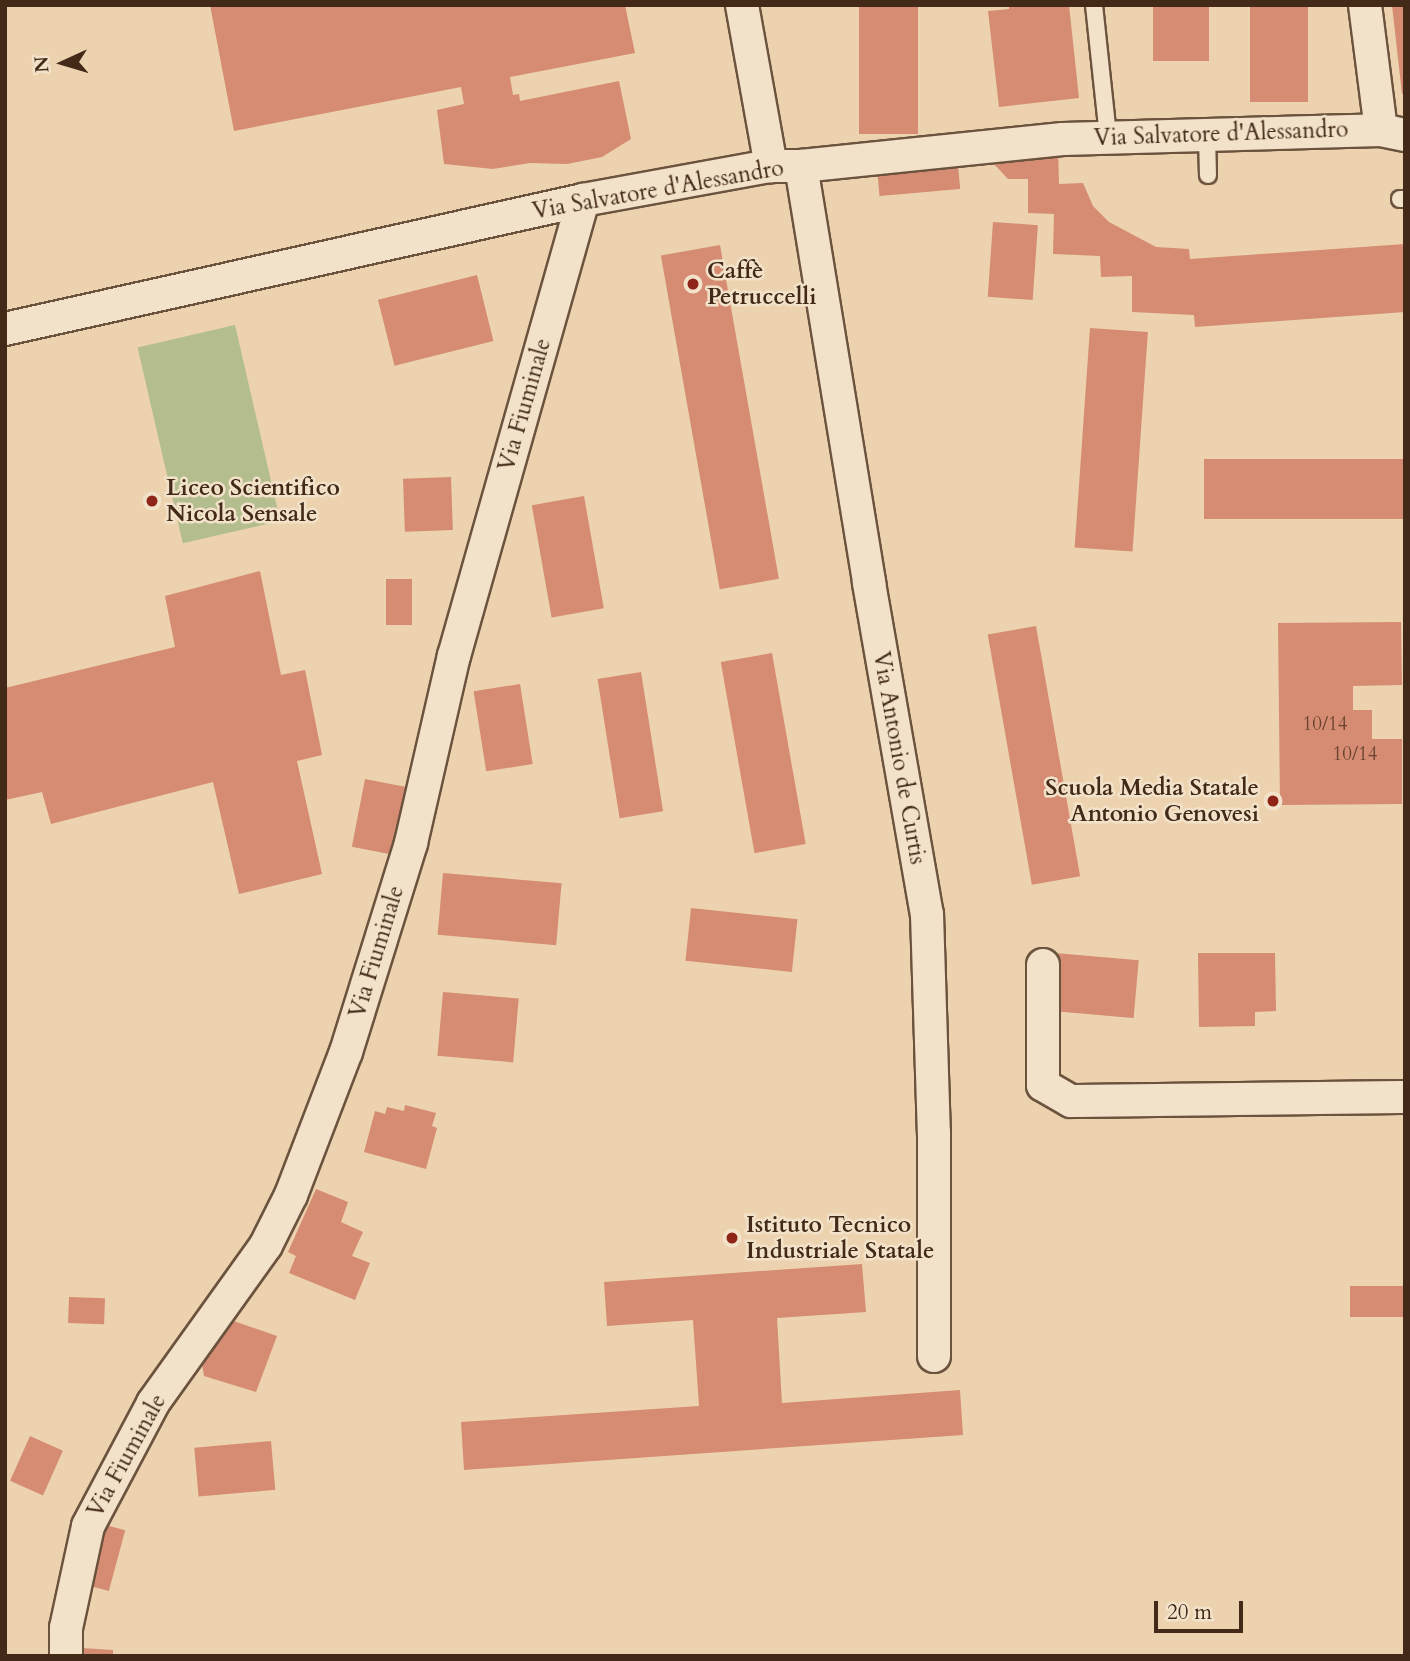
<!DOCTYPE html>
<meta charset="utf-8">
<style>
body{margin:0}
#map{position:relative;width:1410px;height:1661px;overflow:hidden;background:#ecd2ae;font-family:Cardo,serif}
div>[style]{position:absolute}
.green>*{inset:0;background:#b3bd8e;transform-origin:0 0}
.building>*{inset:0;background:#d58c72;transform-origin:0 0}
.roads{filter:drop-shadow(2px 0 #6c533e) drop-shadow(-2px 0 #6c533e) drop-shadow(0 2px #6c533e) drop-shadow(0 -2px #6c533e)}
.service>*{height:16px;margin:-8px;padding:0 8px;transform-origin:8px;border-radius:8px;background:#f3e2ca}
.minor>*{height:32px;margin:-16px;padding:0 16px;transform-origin:16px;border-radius:16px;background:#f3e2ca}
.dots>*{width:19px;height:19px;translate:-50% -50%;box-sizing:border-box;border:4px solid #f3e2ca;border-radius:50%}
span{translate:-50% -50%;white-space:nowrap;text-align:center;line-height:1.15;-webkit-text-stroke:5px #f3e2ca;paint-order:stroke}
.number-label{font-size:19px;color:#67422e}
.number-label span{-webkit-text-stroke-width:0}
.street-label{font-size:23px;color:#422918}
.poi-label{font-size:23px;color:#422918;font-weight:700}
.left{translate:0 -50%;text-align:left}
.right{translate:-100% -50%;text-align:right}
.frame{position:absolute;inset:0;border:7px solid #422918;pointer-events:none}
.north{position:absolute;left:28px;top:28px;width:70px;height:70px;-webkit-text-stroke:5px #f3e2ca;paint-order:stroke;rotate:266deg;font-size:19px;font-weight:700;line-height:28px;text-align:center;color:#422918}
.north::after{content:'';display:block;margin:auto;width:24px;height:32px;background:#422918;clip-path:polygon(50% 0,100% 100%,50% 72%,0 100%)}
.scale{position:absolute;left:1154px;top:1601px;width:89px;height:32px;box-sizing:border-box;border:4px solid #422918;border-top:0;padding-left:9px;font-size:21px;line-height:24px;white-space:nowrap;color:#422918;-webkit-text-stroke:5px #f3e2ca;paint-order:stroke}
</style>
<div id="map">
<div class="green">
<div style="left:235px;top:325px;width:201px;height:100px;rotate:77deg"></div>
</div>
<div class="building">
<div style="clip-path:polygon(210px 5px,625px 5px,635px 53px,510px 77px,513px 95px,519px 94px,520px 101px,619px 81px,631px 139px,602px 157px,567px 164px,530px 163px,493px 169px,444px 164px,437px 110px,464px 104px,461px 87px,234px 131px)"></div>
<div style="left:859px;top:5px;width:59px;height:129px"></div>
<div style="clip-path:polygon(1009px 5px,1069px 5px,1079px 98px,999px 107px,988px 11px,1009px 9px)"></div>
<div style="left:1153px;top:5px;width:56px;height:56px"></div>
<div style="left:1250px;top:5px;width:58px;height:97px"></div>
<div style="clip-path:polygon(1392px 5px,1405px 5px,1405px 93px,1402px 94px)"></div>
<div style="clip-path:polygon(1058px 149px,1059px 184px,1083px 183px,1093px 206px,1109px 222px,1156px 247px,1189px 249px,1190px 259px,1405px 244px,1405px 312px,1195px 327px,1194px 315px,1132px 312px,1132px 276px,1101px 277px,1100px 256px,1053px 254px,1054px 214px,1028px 213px,1028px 179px,1008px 179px,994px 164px,995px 153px)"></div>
<div style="left:958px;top:164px;width:25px;height:81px;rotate:85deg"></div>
<div style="left:993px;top:222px;width:45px;height:75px;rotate:4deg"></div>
<div style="left:720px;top:245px;width:339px;height:60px;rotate:80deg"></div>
<div style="left:477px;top:275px;width:68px;height:102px;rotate:76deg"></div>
<div style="left:1090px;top:328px;width:58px;height:220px;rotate:4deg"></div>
<div style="left:1405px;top:459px;width:60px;height:201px;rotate:90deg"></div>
<div style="left:451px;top:477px;width:53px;height:48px;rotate:88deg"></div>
<div style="left:584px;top:496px;width:114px;height:53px;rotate:80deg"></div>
<div style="clip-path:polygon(260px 571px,281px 675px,305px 670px,322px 755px,297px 761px,322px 874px,239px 894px,213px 782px,51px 824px,42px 792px,5px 800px,5px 688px,175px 647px,165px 596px)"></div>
<div style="left:412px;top:579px;width:46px;height:26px;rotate:90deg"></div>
<div style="clip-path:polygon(1401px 622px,1402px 685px,1353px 686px,1353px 710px,1372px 710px,1372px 739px,1402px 739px,1402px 804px,1280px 805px,1278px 623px)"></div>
<div style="left:1036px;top:626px;width:254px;height:49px;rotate:80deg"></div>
<div style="left:772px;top:653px;width:194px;height:52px;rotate:80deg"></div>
<div style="left:641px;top:672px;width:141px;height:44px;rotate:81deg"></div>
<div style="left:520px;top:684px;width:81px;height:47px;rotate:81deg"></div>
<div style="left:365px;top:779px;width:42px;height:69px;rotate:11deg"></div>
<div style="left:443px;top:873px;width:119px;height:62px;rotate:5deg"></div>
<div style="left:691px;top:908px;width:107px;height:53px;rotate:6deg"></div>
<div style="left:1055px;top:953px;width:84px;height:58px;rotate:5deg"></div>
<div style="clip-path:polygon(1198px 953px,1275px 953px,1276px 1011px,1255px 1012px,1255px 1026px,1199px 1027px)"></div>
<div style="left:443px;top:992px;width:76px;height:64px;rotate:5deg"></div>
<div style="clip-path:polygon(405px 1105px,436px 1113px,432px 1126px,437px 1128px,426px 1169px,364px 1152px,375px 1111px,385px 1114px,387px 1107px,404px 1111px)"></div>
<div style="clip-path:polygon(316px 1189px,348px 1202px,341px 1222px,363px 1232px,352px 1256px,370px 1263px,355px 1300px,289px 1273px,296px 1256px,288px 1252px)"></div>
<div style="clip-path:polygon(862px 1264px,866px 1312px,777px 1318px,782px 1403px,960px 1390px,963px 1435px,464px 1470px,461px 1422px,699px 1406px,693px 1320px,607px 1326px,604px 1282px)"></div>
<div style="left:1350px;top:1286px;width:55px;height:31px"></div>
<div style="left:69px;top:1297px;width:36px;height:26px;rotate:2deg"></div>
<div style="clip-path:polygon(225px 1318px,277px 1336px,256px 1392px,204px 1376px,201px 1356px)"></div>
<div style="left:30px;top:1436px;width:36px;height:49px;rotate:24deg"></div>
<div style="left:271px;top:1441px;width:49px;height:77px;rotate:85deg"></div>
<div style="left:102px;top:1524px;width:24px;height:63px;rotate:15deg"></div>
<div style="clip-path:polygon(82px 1648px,113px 1650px,113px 1656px,81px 1656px)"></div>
</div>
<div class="roads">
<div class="service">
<div style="left:1094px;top:5px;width:133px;rotate:83.9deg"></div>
<div style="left:1207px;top:135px;width:40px;rotate:88.6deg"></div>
<div style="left:1400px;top:199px;width:5px"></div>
</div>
<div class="minor">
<div style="left:742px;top:5px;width:164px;rotate:79.8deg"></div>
<div style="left:1365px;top:5px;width:126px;rotate:82.7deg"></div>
<div style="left:801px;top:166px;width:423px;rotate:80.7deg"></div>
<div style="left:869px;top:583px;width:336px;rotate:80.1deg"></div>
<div style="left:927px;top:914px;width:219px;rotate:88.2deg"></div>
<div style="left:934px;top:1133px;width:223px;rotate:90deg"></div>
<div style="left:5px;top:329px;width:592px;rotate:-12.58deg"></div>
<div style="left:583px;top:200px;width:191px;rotate:-10.3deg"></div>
<div style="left:771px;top:166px;width:30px"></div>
<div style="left:801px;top:166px;width:263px;rotate:-5.9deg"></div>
<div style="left:1063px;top:139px;width:318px;rotate:-1.6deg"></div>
<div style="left:1381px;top:130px;width:25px;rotate:12deg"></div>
<div style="left:1043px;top:965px;width:120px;rotate:90deg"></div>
<div style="left:1043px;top:1085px;width:32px;rotate:30deg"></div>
<div style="left:1071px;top:1101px;width:334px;rotate:-0.7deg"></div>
<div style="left:66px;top:1656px;width:28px;rotate:-90deg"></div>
<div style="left:66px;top:1628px;width:104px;rotate:-77.8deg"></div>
<div style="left:88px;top:1526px;width:139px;rotate:-62.1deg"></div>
<div style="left:153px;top:1403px;width:194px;rotate:-54.4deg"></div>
<div style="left:266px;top:1245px;width:56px;rotate:-63.4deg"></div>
<div style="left:291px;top:1195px;width:153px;rotate:-69deg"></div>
<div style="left:346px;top:1052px;width:219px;rotate:-72.7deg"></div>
<div style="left:411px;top:843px;width:192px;rotate:-77.1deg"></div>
<div style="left:454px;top:656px;width:474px;rotate:-74.2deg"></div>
</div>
</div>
<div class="dots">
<div style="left:693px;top:284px;background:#8f2418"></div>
<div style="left:152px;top:501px;background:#8f2418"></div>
<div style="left:1273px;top:801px;background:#8f2418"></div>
<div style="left:732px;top:1238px;background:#8f2418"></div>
</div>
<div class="number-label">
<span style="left:1325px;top:725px">10/14</span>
<span style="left:1355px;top:755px">10/14</span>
</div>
<div class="street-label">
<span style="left:1221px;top:134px;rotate:-2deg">Via Salvatore d'Alessandro</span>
<span style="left:658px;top:190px;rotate:-10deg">Via Salvatore d'Alessandro</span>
<span style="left:525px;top:405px;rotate:-74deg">Via Fiuminale</span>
<span style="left:899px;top:758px;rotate:80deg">Via Antonio de Curtis</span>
<span style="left:377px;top:952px;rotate:-73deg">Via Fiuminale</span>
<span style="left:127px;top:1456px;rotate:-61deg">Via Fiuminale</span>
</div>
<div class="poi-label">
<span class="left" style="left:707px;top:284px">Caffè<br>Petruccelli</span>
<span class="left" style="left:166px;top:501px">Liceo Scientifico<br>Nicola Sensale</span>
<span class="right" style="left:1259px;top:801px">Scuola Media Statale<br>Antonio Genovesi</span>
<span class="left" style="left:746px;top:1238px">Istituto Tecnico<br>Industriale Statale</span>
</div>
<div class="frame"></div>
<div class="north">N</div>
<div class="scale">20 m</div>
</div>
